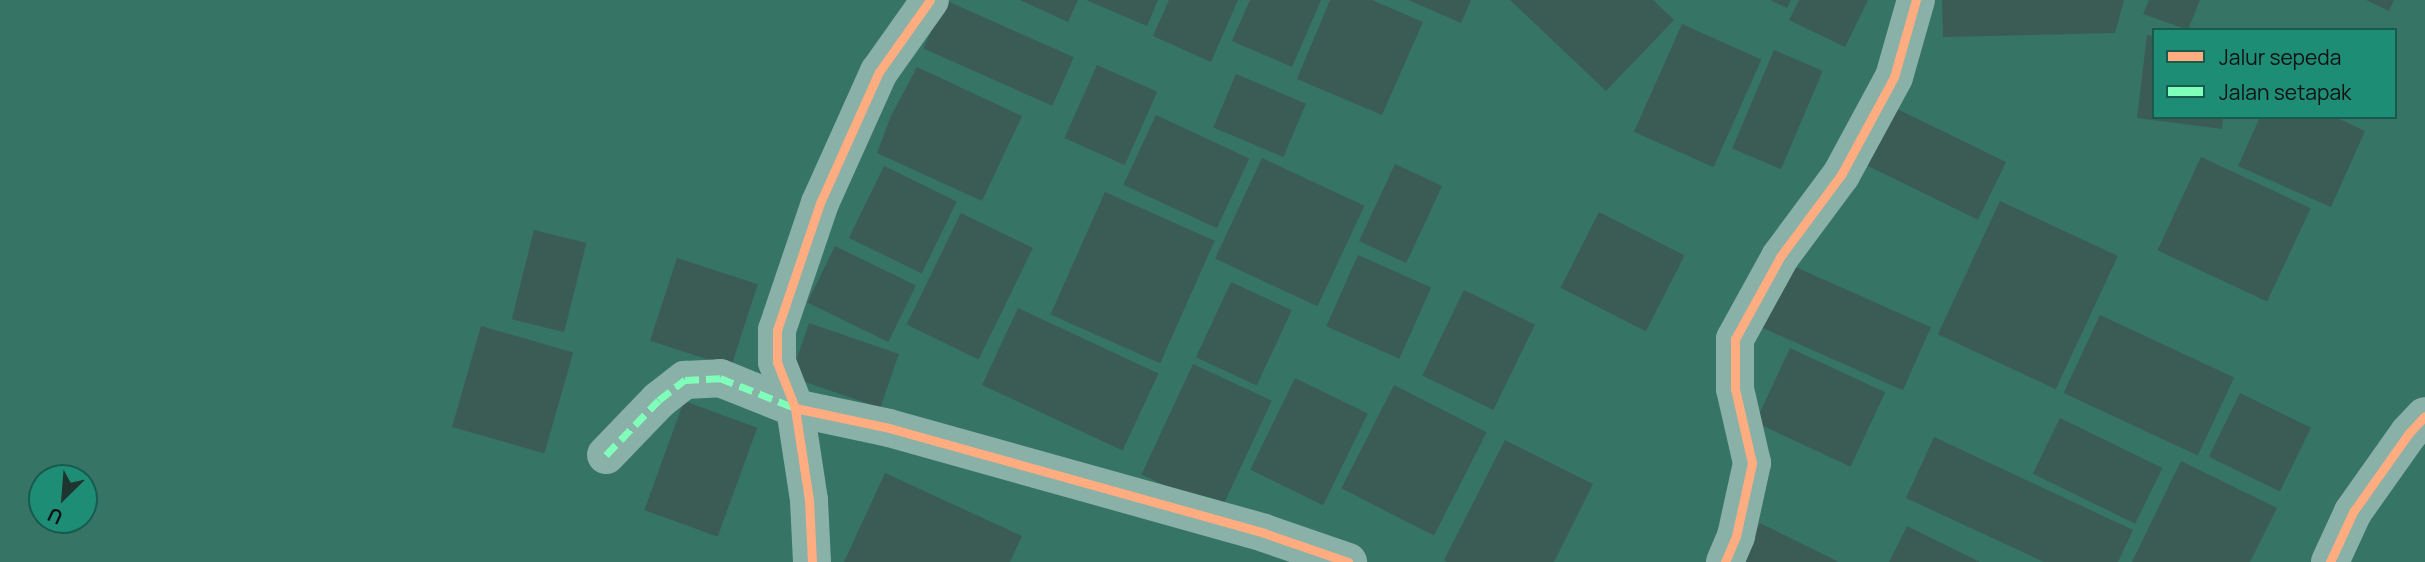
<!DOCTYPE html>
<style>
body{margin:0}
#map{position:relative;width:2425px;height:562px;overflow:hidden;background:#367466;font-family:Manrope,sans-serif}
div>[style]{position:absolute}
.building>*{inset:0;background:#3b5c55;transform-origin:0 0}
.minor>*{height:38px;margin:-19px;padding:0 19px;transform-origin:19px;border-radius:19px;background:#8ab1a8}
.quiet>*{height:7px;margin-top:-3.5px;transform-origin:0;background:repeating-linear-gradient(90deg,#80ffba 0 14px,transparent 0 21px)}
.cycleway>*{height:9px;margin:-4.5px;padding:0 4.5px;transform-origin:4.5px;border-radius:4.5px;background:#ffac80}
span{translate:-50% -50%;white-space:nowrap;text-align:center;line-height:1.15;-webkit-text-stroke:5px #1d8d75;paint-order:stroke}
.legend{position:absolute;left:2152px;top:28px;width:245px;height:91px;box-sizing:border-box;background:#1d8d75;border:2px solid #185b4d;margin:0;padding:9px 12px;list-style:none;font-size:21px;color:#111}
.legend li{display:flex;align-items:center;gap:14px;height:35px}
.legend b{width:35px;border:2px solid #185b4d}
.north{position:absolute;left:28px;top:464px;width:70px;height:70px;box-sizing:border-box;background:#1d8d75;border:2px solid #185b4d;border-radius:50%;rotate:205deg;font-size:19px;font-weight:700;line-height:28px;text-align:center;color:#111}
.north::after{content:'';display:block;margin:auto;width:24px;height:32px;background:#1e342f;clip-path:polygon(50% 0,100% 100%,50% 72%,0 100%)}
</style>
<div id="map">
<div class="building">
<div style="left:945px;top:0;width:141px;height:53px;rotate:24deg"></div>
<div style="clip-path:polygon(1020px 0,1078px 0,1068px 22px)"></div>
<div style="clip-path:polygon(1086px 0,1158px 0,1147px 26px)"></div>
<div style="clip-path:polygon(1169px 0,1238px 0,1211px 62px,1153px 36px)"></div>
<div style="clip-path:polygon(1250px 0,1321px 0,1292px 67px,1232px 41px)"></div>
<div style="clip-path:polygon(1330px 0,1372px 0,1423px 22px,1382px 115px,1297px 79px)"></div>
<div style="clip-path:polygon(1408px 0,1471px 0,1461px 23px)"></div>
<div style="clip-path:polygon(1510px 0,1653px 0,1674px 20px,1606px 91px)"></div>
<div style="clip-path:polygon(1770px 0,1791px 0,1787px 8px)"></div>
<div style="clip-path:polygon(1799px 0,1868px 0,1845px 47px,1789px 20px)"></div>
<div style="clip-path:polygon(1942px 0,2124px 0,2115px 33px,1943px 37px)"></div>
<div style="clip-path:polygon(2149px 0,2200px 0,2188px 30px,2143px 14px)"></div>
<div style="clip-path:polygon(2366px 0,2394px 0,2389px 11px)"></div>
<div style="left:1682px;top:24px;width:87px;height:118px;rotate:24deg"></div>
<div style="clip-path:polygon(2147px 35px,2154px 36px,2154px 117px,2223px 117px,2222px 129px,2137px 118px)"></div>
<div style="left:1774px;top:50px;width:53px;height:107px;rotate:23deg"></div>
<div style="left:1097px;top:65px;width:66px;height:80px;rotate:24deg"></div>
<div style="clip-path:polygon(917px 67px,1022px 116px,982px 201px,877px 153px,891px 116px)"></div>
<div style="left:1236px;top:74px;width:76px;height:58px;rotate:23deg"></div>
<div style="left:1891px;top:106px;width:128px;height:64px;rotate:26deg"></div>
<div style="left:1156px;top:115px;width:103px;height:77px;rotate:25deg"></div>
<div style="clip-path:polygon(2260px 117px,2335px 117px,2365px 131px,2331px 207px,2238px 166px)"></div>
<div style="left:2201px;top:157px;width:121px;height:103px;rotate:25deg"></div>
<div style="left:1262px;top:158px;width:113px;height:111px;rotate:25deg"></div>
<div style="left:1395px;top:164px;width:52px;height:85px;rotate:25deg"></div>
<div style="left:884px;top:166px;width:81px;height:80px;rotate:26deg"></div>
<div style="left:1105px;top:192px;width:120px;height:134px;rotate:24deg"></div>
<div style="left:2000px;top:201px;width:130px;height:147px;rotate:25deg"></div>
<div style="left:1599px;top:212px;width:96px;height:85px;rotate:27deg"></div>
<div style="left:961px;top:213px;width:80px;height:124px;rotate:26deg"></div>
<div style="left:534px;top:230px;width:54px;height:92px;rotate:14deg"></div>
<div style="left:835px;top:246px;width:90px;height:63px;rotate:26deg"></div>
<div style="left:1358px;top:255px;width:80px;height:78px;rotate:24deg"></div>
<div style="left:677px;top:258px;width:85px;height:87px;rotate:18deg"></div>
<div style="left:1782px;top:261px;width:163px;height:69px;rotate:24deg"></div>
<div style="left:1231px;top:282px;width:67px;height:83px;rotate:25deg"></div>
<div style="left:1464px;top:290px;width:79px;height:95px;rotate:26deg"></div>
<div style="left:1018px;top:308px;width:155px;height:85px;rotate:25deg"></div>
<div style="left:2100px;top:315px;width:148px;height:86px;rotate:25deg"></div>
<div style="left:809px;top:323px;width:95px;height:57px;rotate:19deg"></div>
<div style="left:481px;top:326px;width:96px;height:105px;rotate:16deg"></div>
<div style="left:1790px;top:348px;width:105px;height:82px;rotate:25deg"></div>
<div style="left:1193px;top:364px;width:87px;height:122px;rotate:25deg"></div>
<div style="left:1295px;top:378px;width:81px;height:102px;rotate:26deg"></div>
<div style="left:1394px;top:385px;width:104px;height:116px;rotate:27deg"></div>
<div style="left:2240px;top:393px;width:79px;height:71px;rotate:26deg"></div>
<div style="left:684px;top:401px;width:78px;height:116px;rotate:20deg"></div>
<div style="left:2060px;top:418px;width:114px;height:62px;rotate:26deg"></div>
<div style="clip-path:polygon(1934px 437px,2133px 530px,2118px 562px,2044px 562px,1906px 498px)"></div>
<div style="clip-path:polygon(1505px 440px,1593px 484px,1554px 562px,1448px 562px,1444px 560px)"></div>
<div style="clip-path:polygon(2181px 461px,2277px 508px,2250px 562px,2132px 562px)"></div>
<div style="clip-path:polygon(885px 473px,1022px 536px,1010px 562px,844px 562px)"></div>
<div style="clip-path:polygon(1760px 523px,1839px 562px,1741px 562px)"></div>
<div style="clip-path:polygon(1907px 526px,1980px 562px,1889px 562px)"></div>
</div>
<div class="minor">
<div style="left:795px;top:408px;width:49px;rotate:-111.4deg"></div>
<div style="left:777px;top:362px;width:32px;rotate:-90deg"></div>
<div style="left:777px;top:330px;width:134px;rotate:-71.3deg"></div>
<div style="left:820px;top:203px;width:144px;rotate:-65.8deg"></div>
<div style="left:879px;top:72px;width:88px;rotate:-54.7deg"></div>
<div style="left:606px;top:455px;width:76px;rotate:-46.1deg"></div>
<div style="left:659px;top:400px;width:33px;rotate:-38deg"></div>
<div style="left:685px;top:380px;width:35px;rotate:-3deg"></div>
<div style="left:720px;top:378px;width:81px;rotate:21.8deg"></div>
<div style="left:812px;top:562px;width:62px;rotate:-92.8deg"></div>
<div style="left:809px;top:500px;width:93px;rotate:-98.7deg"></div>
<div style="left:795px;top:408px;width:96px;rotate:12deg"></div>
<div style="left:889px;top:428px;width:389px;rotate:15.6deg"></div>
<div style="left:1264px;top:533px;width:89px;rotate:19deg"></div>
<div style="left:1725px;top:562px;width:28px;rotate:-67deg"></div>
<div style="left:1736px;top:536px;width:75px;rotate:-77.6deg"></div>
<div style="left:1752px;top:463px;width:76px;rotate:-102.9deg"></div>
<div style="left:1735px;top:389px;width:50px;rotate:-90deg"></div>
<div style="left:1735px;top:339px;width:94px;rotate:-61.2deg"></div>
<div style="left:1780px;top:257px;width:102px;rotate:-53.4deg"></div>
<div style="left:1841px;top:175px;width:111px;rotate:-61.6deg"></div>
<div style="left:1894px;top:77px;width:80px;rotate:-74.1deg"></div>
<div style="left:2330px;top:562px;width:55px;rotate:-65.3deg"></div>
<div style="left:2353px;top:512px;width:97px;rotate:-54.7deg"></div>
<div style="left:2409px;top:433px;width:23px;rotate:-47deg"></div>
</div>
<div class="quiet">
<div style="left:606px;top:455px;width:76px;rotate:-46.1deg"></div>
<div style="left:659px;top:400px;width:33px;rotate:-38deg"></div>
<div style="left:685px;top:380px;width:35px;rotate:-3deg"></div>
<div style="left:720px;top:378px;width:81px;rotate:21.8deg"></div>
</div>
<div class="cycleway">
<div style="left:795px;top:408px;width:49px;rotate:-111.4deg"></div>
<div style="left:777px;top:362px;width:32px;rotate:-90deg"></div>
<div style="left:777px;top:330px;width:134px;rotate:-71.3deg"></div>
<div style="left:820px;top:203px;width:144px;rotate:-65.8deg"></div>
<div style="left:879px;top:72px;width:88px;rotate:-54.7deg"></div>
<div style="left:812px;top:562px;width:62px;rotate:-92.8deg"></div>
<div style="left:809px;top:500px;width:93px;rotate:-98.7deg"></div>
<div style="left:795px;top:408px;width:96px;rotate:12deg"></div>
<div style="left:889px;top:428px;width:389px;rotate:15.6deg"></div>
<div style="left:1264px;top:533px;width:89px;rotate:19deg"></div>
<div style="left:1725px;top:562px;width:28px;rotate:-67deg"></div>
<div style="left:1736px;top:536px;width:75px;rotate:-77.6deg"></div>
<div style="left:1752px;top:463px;width:76px;rotate:-102.9deg"></div>
<div style="left:1735px;top:389px;width:50px;rotate:-90deg"></div>
<div style="left:1735px;top:339px;width:94px;rotate:-61.2deg"></div>
<div style="left:1780px;top:257px;width:102px;rotate:-53.4deg"></div>
<div style="left:1841px;top:175px;width:111px;rotate:-61.6deg"></div>
<div style="left:1894px;top:77px;width:80px;rotate:-74.1deg"></div>
<div style="left:2330px;top:562px;width:55px;rotate:-65.3deg"></div>
<div style="left:2353px;top:512px;width:97px;rotate:-54.7deg"></div>
<div style="left:2409px;top:433px;width:23px;rotate:-47deg"></div>
</div>
<ul class="legend">
<li><b style="height:9px;background:#ffac80"></b>Jalur sepeda</li>
<li><b style="height:9px;background:#80ffba"></b>Jalan setapak</li>
</ul>
<div class="north">U</div>
</div>
